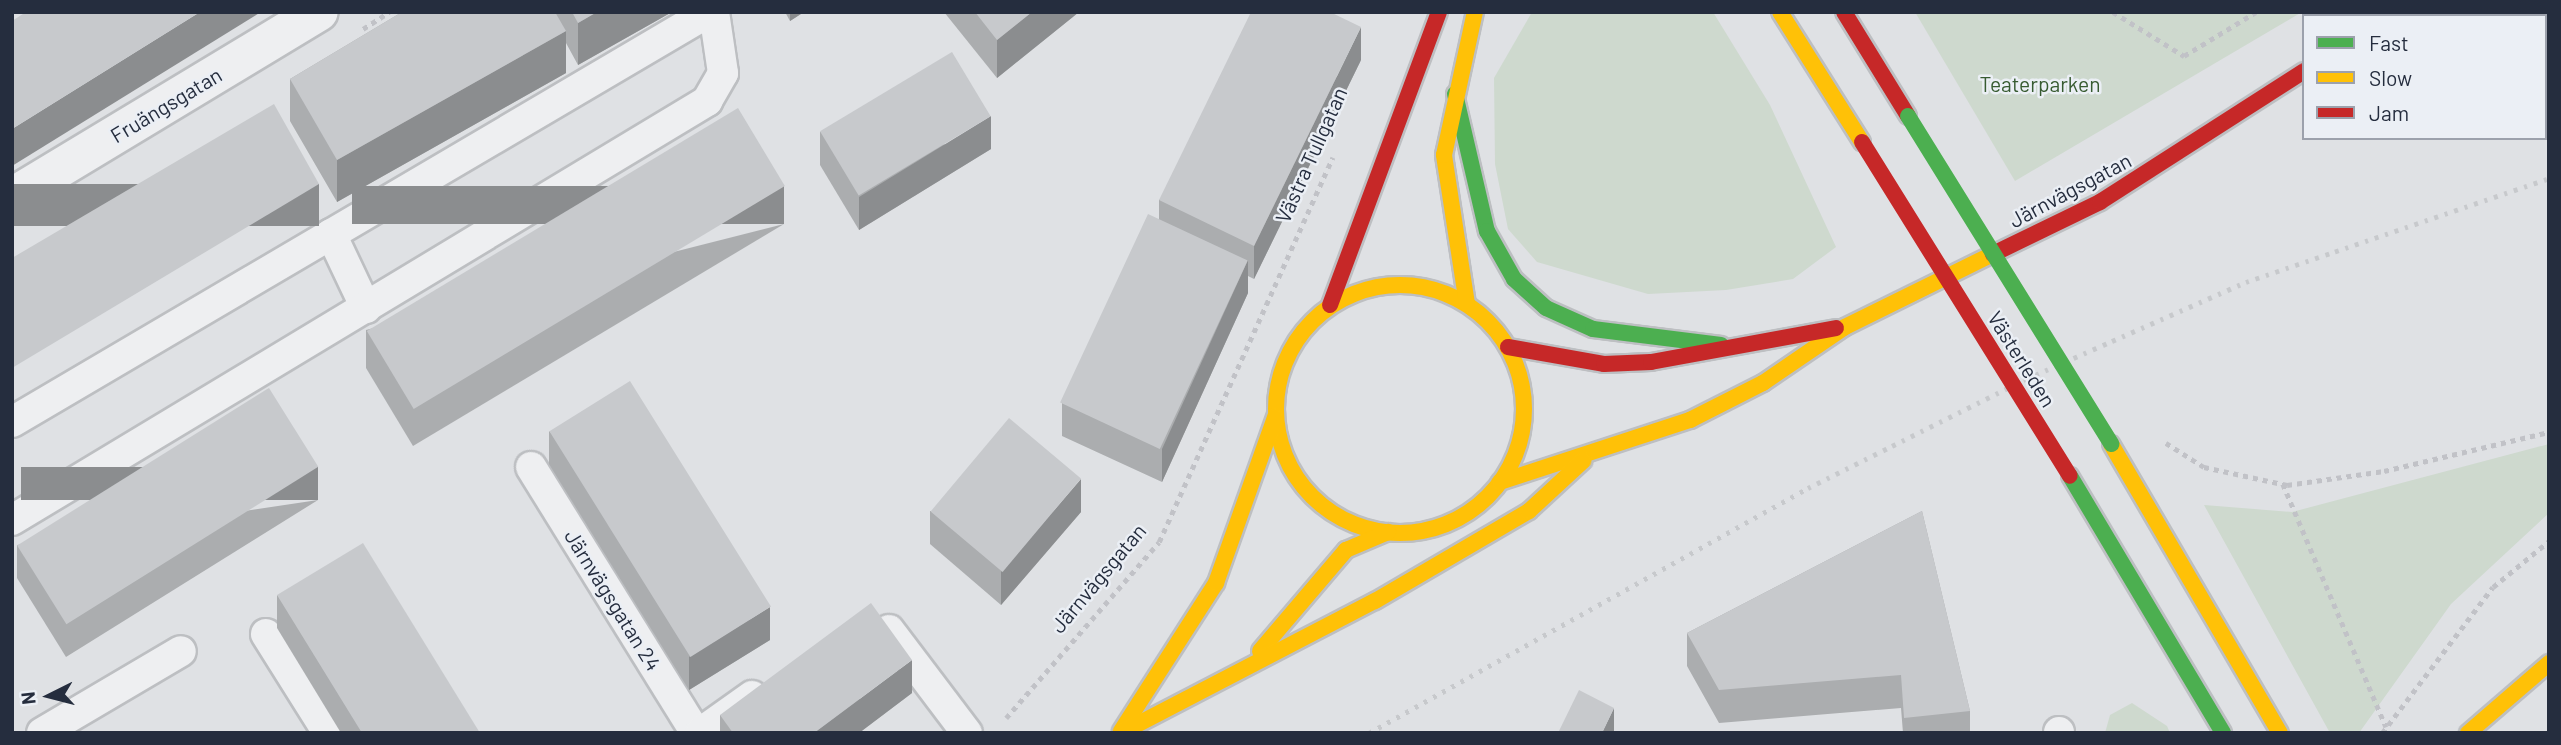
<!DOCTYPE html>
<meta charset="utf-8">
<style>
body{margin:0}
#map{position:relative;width:2561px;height:745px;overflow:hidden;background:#dfe1e4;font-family:Barlow,sans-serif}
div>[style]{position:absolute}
.green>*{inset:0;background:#ced9ce}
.path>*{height:4.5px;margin-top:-2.25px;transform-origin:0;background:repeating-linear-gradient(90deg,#c1c2c7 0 5px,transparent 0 10px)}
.roads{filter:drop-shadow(2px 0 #bdbfc2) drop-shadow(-2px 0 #bdbfc2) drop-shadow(0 2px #bdbfc2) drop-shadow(0 -2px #bdbfc2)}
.lane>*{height:30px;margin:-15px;padding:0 15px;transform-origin:15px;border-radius:15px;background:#eeeff1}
.street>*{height:38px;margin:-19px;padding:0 19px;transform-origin:19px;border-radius:19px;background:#eeeff1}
.fast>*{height:16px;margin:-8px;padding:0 8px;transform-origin:8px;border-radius:8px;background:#4caf50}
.slow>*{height:16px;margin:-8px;padding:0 8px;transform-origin:8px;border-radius:8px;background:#ffc107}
.slow>.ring{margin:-8px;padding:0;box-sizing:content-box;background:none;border:16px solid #ffc107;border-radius:50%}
.jam>*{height:16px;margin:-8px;padding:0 8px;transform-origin:8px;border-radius:8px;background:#c62828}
.rail>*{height:5px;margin-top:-2.5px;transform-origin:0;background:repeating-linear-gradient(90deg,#c7c9cc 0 3.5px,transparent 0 10.5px)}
.fast-bridge>*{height:16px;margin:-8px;padding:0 8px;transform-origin:8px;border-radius:8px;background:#4caf50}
.jam-bridge>*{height:16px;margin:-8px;padding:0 8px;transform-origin:8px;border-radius:8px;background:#c62828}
.wall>*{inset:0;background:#abadaf}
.shaded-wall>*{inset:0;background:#8b8d8f;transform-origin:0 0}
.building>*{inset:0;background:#c7c9cc;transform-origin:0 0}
span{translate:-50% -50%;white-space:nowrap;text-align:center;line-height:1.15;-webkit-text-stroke:5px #ebeff5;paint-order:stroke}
.park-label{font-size:21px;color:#375b31}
.street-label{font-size:21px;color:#252d3e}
.frame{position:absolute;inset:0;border:14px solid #252d3e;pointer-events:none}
.legend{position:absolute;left:2302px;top:14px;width:245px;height:126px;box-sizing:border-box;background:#ebeff5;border:2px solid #9ca1ac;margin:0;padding:9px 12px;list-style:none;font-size:21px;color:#252d3e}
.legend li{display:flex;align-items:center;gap:14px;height:35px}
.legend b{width:35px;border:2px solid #9ca1ac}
.north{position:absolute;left:14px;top:661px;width:70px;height:70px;-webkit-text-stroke:5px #ebeff5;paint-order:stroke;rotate:264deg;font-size:19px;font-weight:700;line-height:28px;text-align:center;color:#252d3e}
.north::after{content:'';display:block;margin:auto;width:24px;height:32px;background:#252d3e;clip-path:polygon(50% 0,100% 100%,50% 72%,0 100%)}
</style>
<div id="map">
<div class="green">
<div style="clip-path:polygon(1532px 12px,1713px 12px,1770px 105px,1836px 247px,1793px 279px,1726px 290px,1648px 294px,1537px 262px,1508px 229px,1495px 164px,1494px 78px)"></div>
<div style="clip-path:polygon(1915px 12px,2302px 12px,2015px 181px)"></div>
<div style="clip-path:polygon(2549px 444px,2549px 513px,2451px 604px,2359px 733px,2330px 733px,2204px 505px,2292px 512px)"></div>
<div style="clip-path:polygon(2132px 703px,2167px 726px,2170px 733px,2105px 733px,2110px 715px)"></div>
</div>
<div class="path">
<div style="left:2113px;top:12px;width:84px;rotate:31.8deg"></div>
<div style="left:2184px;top:56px;width:84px;rotate:-31.4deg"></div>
<div style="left:363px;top:29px;width:31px;rotate:-33deg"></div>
<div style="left:2166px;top:443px;width:45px;rotate:32.3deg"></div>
<div style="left:2204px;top:467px;width:85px;rotate:12.2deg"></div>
<div style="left:2287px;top:485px;width:98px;rotate:-8.2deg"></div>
<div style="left:2384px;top:471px;width:170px;rotate:-13.3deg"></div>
<div style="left:2283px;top:484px;width:264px;rotate:67deg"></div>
<div style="left:1006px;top:718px;width:233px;rotate:-49deg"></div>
<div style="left:1159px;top:542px;width:422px;rotate:-65.7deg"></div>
<div style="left:2382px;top:733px;width:183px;rotate:-52.8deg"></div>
<div style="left:2493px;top:587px;width:72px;rotate:-39.4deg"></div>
</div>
<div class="roads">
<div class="lane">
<div style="left:331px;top:234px;width:82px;rotate:64.7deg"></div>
<div style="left:12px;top:422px;width:809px;rotate:-30.47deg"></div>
<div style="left:531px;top:467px;width:313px;rotate:58.2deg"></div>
<div style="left:12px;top:520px;width:812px;rotate:-31.08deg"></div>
<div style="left:707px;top:101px;width:32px;rotate:-60deg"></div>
<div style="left:723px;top:73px;width:62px;rotate:-98.4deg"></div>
<div style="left:889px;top:630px;width:129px;rotate:52.9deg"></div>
<div style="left:266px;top:634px;width:117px;rotate:57.9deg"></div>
<div style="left:2059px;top:732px;width:1px;rotate:90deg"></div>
<div style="left:42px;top:733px;width:161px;rotate:-30.5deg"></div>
<div style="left:700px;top:733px;width:64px;rotate:-35.4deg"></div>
</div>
<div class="street">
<div style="left:12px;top:197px;width:358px;rotate:-31.1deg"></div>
</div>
<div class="fast">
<div style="left:1455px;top:94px;width:141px;rotate:76.9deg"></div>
<div style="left:1487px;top:231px;width:55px;rotate:60.6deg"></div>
<div style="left:1514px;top:279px;width:43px;rotate:42.2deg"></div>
<div style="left:1546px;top:308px;width:51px;rotate:24.1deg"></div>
<div style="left:1593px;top:329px;width:129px;rotate:7.1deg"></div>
<div style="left:2070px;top:476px;width:299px;rotate:59.2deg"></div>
</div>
<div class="slow">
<div style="left:1780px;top:12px;width:154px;rotate:57.8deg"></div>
<div style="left:2389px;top:16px;width:6px;rotate:-39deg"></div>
<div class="ring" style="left:1276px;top:285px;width:232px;height:232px"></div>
<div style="left:1467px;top:304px;width:151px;rotate:-98.8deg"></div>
<div style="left:1444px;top:155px;width:146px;rotate:-77.8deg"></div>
<div style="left:2111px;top:444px;width:335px;rotate:59.7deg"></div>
<div style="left:1500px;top:482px;width:200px;rotate:-18.1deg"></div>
<div style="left:1690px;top:420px;width:82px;rotate:-26.9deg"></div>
<div style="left:1763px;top:383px;width:99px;rotate:-34.3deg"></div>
<div style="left:1845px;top:327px;width:165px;rotate:-26.3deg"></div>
<div style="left:1260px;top:651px;width:133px;rotate:-49.6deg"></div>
<div style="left:1346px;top:550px;width:46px;rotate:-23.2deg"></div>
<div style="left:1121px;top:731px;width:176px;rotate:-57.3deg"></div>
<div style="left:1216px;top:583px;width:176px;rotate:-70.4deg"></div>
<div style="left:1121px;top:733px;width:286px;rotate:-27.5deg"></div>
<div style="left:1375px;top:601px;width:178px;rotate:-30.3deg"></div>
<div style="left:1529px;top:511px;width:74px;rotate:-42.8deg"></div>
<div style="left:2468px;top:733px;width:107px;rotate:-40.8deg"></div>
</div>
<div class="jam">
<div style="left:1844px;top:12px;width:122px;rotate:58.4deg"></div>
<div style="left:1993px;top:254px;width:119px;rotate:-25.9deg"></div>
<div style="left:2100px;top:202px;width:242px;rotate:-32.7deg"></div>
<div style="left:1330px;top:305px;width:313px;rotate:-69.6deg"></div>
<div style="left:1508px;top:347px;width:97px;rotate:10deg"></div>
<div style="left:1604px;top:364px;width:47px;rotate:-2.4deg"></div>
<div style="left:1651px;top:362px;width:188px;rotate:-10.4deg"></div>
</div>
</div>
<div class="rail">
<div style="left:1369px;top:733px;width:503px;rotate:-29.17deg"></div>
<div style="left:1808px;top:488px;width:244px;rotate:-26.6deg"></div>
<div style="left:2026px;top:379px;width:240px;rotate:-23.8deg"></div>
<div style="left:2246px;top:282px;width:320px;rotate:-18.9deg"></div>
</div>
<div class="fast-bridge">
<div style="left:1908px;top:116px;width:386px;rotate:58.2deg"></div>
</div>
<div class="jam-bridge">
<div style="left:1862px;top:142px;width:393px;rotate:58.1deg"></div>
</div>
<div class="wall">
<div style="clip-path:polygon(402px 12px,672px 12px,578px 65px,566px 43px,566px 73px,337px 202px,290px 121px,290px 79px)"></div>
<div style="clip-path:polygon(785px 12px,804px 12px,790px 21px)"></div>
<div style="clip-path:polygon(944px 12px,1079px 12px,997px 78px)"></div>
<div style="clip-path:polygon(1361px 60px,1254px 279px,1248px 276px,1248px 293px,1162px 482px,1062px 436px,1062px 403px,1159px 219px,1159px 200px)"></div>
<div style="clip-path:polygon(820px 132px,991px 149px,859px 230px,820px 165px)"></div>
<div style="clip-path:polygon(784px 224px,413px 446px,366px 368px,366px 330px)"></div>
<div style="clip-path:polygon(549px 431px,770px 640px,689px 690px,549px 464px)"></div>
<div style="clip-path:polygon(318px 500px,66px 657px,17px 578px,17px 545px)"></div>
<div style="clip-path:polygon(930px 511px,1081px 512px,1001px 605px,930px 544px)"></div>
<div style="clip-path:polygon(1922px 511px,1970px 711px,1970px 733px,1903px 733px,1901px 708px,1719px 723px,1687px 666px,1687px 633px)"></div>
<div style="clip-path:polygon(277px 595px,480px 733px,341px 733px,277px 628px)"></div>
<div style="clip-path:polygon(912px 693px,859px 733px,720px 733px,720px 715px)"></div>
</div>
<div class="shaded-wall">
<div style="clip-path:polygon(200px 12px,261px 12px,12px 166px,12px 129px)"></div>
<div style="clip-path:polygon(597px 12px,672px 12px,578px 65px,578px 23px)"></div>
<div style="clip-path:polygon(790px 12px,804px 12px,790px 21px)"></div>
<div style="clip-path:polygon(1032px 12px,1079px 12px,997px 78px,997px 40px)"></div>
<div style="clip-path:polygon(1361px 27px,1361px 60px,1254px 279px,1254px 246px)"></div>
<div style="clip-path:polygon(566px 31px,566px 73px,337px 202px,337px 160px)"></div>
<div style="clip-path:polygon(991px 116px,991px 149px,859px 230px,859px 197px)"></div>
<div style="left:319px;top:184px;width:42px;height:358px;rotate:90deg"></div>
<div style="left:784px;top:186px;width:38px;height:432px;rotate:90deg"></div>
<div style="clip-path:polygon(1248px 260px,1248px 293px,1162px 482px,1162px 449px)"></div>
<div style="left:318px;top:467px;width:33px;height:297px;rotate:90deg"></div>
<div style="clip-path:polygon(1081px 479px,1081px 512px,1001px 605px,1001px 572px)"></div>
<div style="clip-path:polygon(770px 607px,770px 640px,689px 690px,689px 657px)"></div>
<div style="clip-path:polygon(912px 660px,912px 693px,859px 733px,814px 733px)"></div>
<div style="clip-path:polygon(1614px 708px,1614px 733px,1602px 733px)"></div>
</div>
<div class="building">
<div style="clip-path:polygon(26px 12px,200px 12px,12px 129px,12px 21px)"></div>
<div style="clip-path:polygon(402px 12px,555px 12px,566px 31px,337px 160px,290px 79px)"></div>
<div style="clip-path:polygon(572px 12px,597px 12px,578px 23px)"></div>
<div style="clip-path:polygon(975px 12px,1032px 12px,997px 40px)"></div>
<div style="clip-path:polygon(1251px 12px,1330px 12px,1361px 27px,1254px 246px,1159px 200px)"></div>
<div style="left:952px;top:52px;width:75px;height:154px;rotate:59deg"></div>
<div style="clip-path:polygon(274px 104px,319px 184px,12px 368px,12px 258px)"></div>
<div style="left:738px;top:108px;width:91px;height:433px;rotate:59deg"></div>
<div style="left:1148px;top:214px;width:110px;height:208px;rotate:25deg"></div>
<div style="left:630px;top:381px;width:266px;height:95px;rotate:58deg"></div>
<div style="left:269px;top:388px;width:93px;height:297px;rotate:58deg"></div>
<div style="left:1009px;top:418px;width:94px;height:122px;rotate:40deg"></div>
<div style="clip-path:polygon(1922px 511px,1970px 711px,1904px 718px,1901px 675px,1719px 690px,1687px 633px)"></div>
<div style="clip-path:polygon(363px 543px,480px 733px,362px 733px,277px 595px)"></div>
<div style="clip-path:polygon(871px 603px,912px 660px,814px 733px,733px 733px,720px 715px)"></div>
<div style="clip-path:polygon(1579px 690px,1614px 708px,1602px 733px,1558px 733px)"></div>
</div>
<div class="park-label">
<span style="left:2040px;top:84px">Teaterparken</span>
</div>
<div class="street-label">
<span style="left:166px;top:105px;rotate:-31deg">Fruängsgatan</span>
<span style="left:1311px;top:155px;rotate:-66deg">Västra Tullgatan</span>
<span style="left:2070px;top:190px;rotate:-28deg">Järnvägsgatan</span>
<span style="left:2022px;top:359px;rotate:58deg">Västerleden</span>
<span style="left:1098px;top:578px;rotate:-50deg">Järnvägsgatan</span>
<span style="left:613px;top:600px;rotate:58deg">Järnvägsgatan 24</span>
</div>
<div class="frame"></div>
<ul class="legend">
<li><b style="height:9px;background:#4caf50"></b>Fast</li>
<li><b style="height:9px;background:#ffc107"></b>Slow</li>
<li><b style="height:9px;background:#c62828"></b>Jam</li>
</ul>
<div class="north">N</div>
</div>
